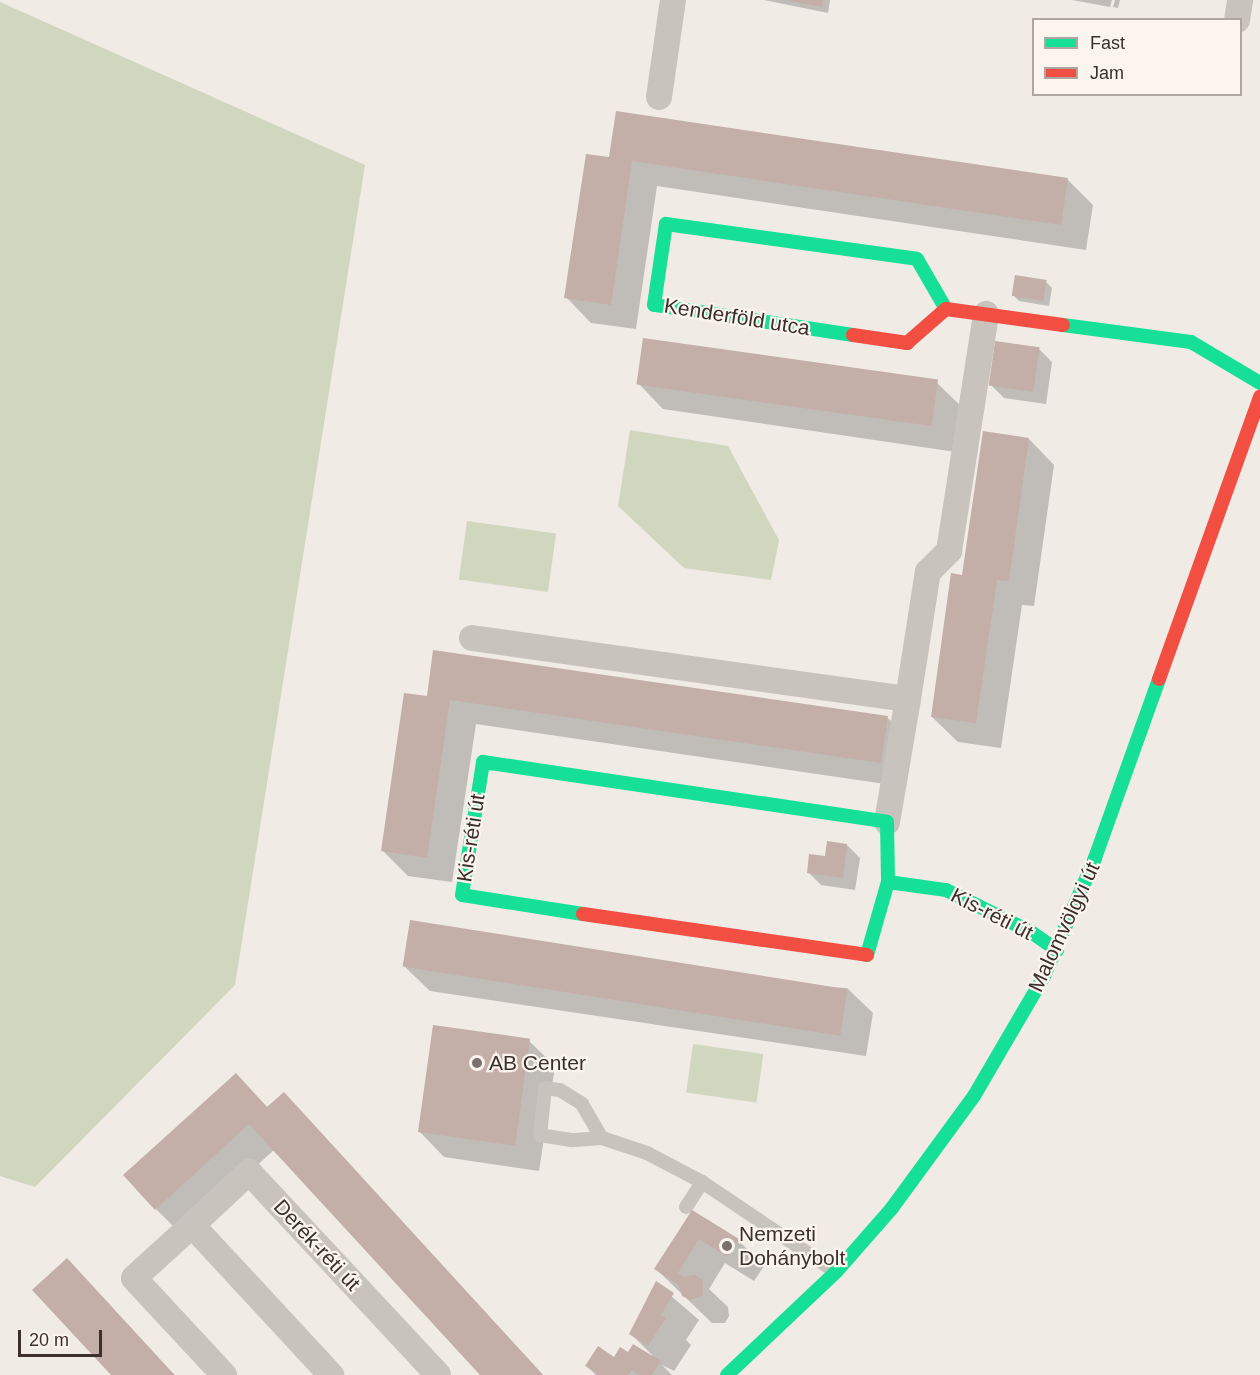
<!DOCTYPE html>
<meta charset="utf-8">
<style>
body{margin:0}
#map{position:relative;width:1260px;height:1375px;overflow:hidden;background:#f0ebe5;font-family:Arial,sans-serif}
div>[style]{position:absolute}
.green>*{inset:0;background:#d1d6bf;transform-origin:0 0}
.shadow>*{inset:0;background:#0003}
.building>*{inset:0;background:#c3afa7;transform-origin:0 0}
.lane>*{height:14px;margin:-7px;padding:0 7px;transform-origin:7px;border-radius:7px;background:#c9c3be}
.street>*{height:26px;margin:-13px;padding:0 13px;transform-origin:13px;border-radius:13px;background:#c9c3be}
.fast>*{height:14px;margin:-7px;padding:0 7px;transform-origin:7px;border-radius:7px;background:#16e098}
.jam>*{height:14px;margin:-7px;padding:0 7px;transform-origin:7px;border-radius:7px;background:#f24e42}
.dots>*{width:16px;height:16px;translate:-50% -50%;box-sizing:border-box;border:3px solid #fbf5ee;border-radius:50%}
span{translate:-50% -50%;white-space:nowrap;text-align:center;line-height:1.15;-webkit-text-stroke:4.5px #fbf5ee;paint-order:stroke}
.street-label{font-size:21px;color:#3b302b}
.poi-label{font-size:21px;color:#3b302b}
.left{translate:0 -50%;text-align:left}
.legend{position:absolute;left:1032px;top:18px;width:210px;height:78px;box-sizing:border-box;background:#fbf5ee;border:2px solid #aea6a0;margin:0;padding:8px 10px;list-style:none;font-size:18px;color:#3b302b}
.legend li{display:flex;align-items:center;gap:12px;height:30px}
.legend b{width:30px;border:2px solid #aea6a0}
.scale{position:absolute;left:18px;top:1330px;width:84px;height:27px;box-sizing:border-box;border:3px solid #3b302b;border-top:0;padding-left:8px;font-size:18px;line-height:21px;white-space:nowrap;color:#3b302b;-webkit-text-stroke:4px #fbf5ee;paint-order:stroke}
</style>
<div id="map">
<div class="green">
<div style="clip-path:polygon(0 2px,365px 165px,235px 985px,35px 1187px,0 1176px)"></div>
<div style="clip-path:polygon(630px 430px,728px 446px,779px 540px,771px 580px,684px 568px,618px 506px)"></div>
<div style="left:467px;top:521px;width:90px;height:59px;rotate:8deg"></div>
<div style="left:693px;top:1044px;width:71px;height:49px;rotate:8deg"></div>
</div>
<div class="shadow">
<div style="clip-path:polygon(764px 0,830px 0,828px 13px)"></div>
<div style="clip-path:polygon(1072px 0,1112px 0,1110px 7px)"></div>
<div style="clip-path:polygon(1115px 0,1120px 0,1118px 8px,1113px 7px)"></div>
<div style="clip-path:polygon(610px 159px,1068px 180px,1093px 205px,1086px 250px,657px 186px,636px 329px,591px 323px,566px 297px)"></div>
<div style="clip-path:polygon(1046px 282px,1052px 288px,1049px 306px,1019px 301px,1013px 295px)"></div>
<div style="clip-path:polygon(1039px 349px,1052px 362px,1046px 404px,1004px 398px,991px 385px)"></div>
<div style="clip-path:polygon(638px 383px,937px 383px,963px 408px,956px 452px,663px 409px)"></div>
<div style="clip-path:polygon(1029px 439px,1054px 465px,1034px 606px,1022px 605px,1001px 748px,958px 742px,932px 717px,963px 577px)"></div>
<div style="clip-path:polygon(428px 698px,888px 718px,913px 743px,906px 787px,476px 724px,452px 882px,408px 876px,382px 850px)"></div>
<div style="clip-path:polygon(847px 845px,860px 858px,855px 890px,821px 885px,808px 872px)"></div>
<div style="clip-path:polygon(404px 966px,847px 988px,873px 1013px,866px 1056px,430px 991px)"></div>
<div style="clip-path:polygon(529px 1041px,555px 1066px,539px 1171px,444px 1157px,419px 1131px)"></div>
<div style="clip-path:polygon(236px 1075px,268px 1108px,309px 1120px,543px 1375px,481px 1375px,274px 1150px,181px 1234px,156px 1209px)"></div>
<div style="clip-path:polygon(692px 1212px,738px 1240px,764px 1266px,754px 1281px,725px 1263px,709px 1289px,728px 1307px,729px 1316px,725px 1323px,712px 1323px,656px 1269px)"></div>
<div style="clip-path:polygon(656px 1283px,699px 1320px,686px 1340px,691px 1345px,674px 1371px,662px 1365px,672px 1375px,596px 1375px,587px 1366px,628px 1354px,653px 1356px,631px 1334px)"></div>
</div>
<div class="building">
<div style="clip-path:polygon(786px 0,823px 0,822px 7px)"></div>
<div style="clip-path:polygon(616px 111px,1068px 178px,1061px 225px,632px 161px,611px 305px,564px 298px,586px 154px,609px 157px)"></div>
<div style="left:1015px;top:275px;width:32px;height:21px;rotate:9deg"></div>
<div style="left:643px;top:338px;width:298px;height:47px;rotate:8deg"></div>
<div style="left:995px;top:341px;width:45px;height:45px;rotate:8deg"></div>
<div style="clip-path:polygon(983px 431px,1029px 438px,1009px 581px,997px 580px,976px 723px,931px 717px,951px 573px,962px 575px)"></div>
<div style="clip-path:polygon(433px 650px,888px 716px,881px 763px,450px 700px,427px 858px,381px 851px,404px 693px,427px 696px)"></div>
<div style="clip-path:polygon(827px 841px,847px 844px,843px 878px,807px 873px,809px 854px,825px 856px)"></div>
<div style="left:410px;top:920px;width:443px;height:47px;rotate:9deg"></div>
<div style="left:433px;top:1025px;width:98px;height:108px;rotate:8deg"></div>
<div style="clip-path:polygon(236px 1073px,267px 1107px,284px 1092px,543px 1375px,480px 1375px,249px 1124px,155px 1210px,123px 1175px)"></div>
<div style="clip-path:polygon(692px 1210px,739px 1239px,728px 1257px,699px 1239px,678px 1273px,684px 1277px,695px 1275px,703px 1280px,703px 1295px,690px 1300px,682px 1296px,679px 1285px,654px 1269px)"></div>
<div style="clip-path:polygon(67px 1258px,170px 1370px,175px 1375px,111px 1375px,32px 1290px)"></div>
<div style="clip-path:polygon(656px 1281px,674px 1293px,661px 1315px,666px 1318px,648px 1346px,629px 1334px)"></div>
<div style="clip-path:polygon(633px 1344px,661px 1361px,652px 1375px,640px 1375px,632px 1370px,628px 1375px,599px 1375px,585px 1366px,598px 1346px,614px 1357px,620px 1347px,628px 1352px)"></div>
</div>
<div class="lane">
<div style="left:602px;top:1138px;width:31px;rotate:176deg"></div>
<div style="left:571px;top:1140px;width:31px;rotate:-171deg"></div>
<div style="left:540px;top:1135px;width:47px;rotate:-83.9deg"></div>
<div style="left:545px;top:1088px;width:15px;rotate:8deg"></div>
<div style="left:560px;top:1090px;width:26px;rotate:32deg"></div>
<div style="left:582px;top:1104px;width:39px;rotate:60deg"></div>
<div style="left:602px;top:1138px;width:47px;rotate:18.4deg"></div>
<div style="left:647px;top:1153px;width:62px;rotate:27.8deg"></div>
<div style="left:702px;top:1182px;width:161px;rotate:33.9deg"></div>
<div style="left:686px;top:1207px;width:30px;rotate:-57deg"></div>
</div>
<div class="street">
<div style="left:1237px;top:20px;width:20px;rotate:-81deg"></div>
<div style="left:659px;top:97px;width:98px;rotate:-81.8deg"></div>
<div style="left:472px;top:638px;width:440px;rotate:8deg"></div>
<div style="left:908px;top:699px;width:129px;rotate:-81.1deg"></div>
<div style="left:928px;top:572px;width:30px;rotate:-45deg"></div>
<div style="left:949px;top:551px;width:240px;rotate:-81.1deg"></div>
<div style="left:887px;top:822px;width:125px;rotate:-80.3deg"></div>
<div style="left:192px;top:1225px;width:78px;rotate:-42.9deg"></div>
<div style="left:249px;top:1172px;width:277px;rotate:47deg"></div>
<div style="left:224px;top:1375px;width:132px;rotate:-132.9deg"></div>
<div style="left:134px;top:1278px;width:79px;rotate:-42.4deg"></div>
<div style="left:192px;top:1225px;width:205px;rotate:47.2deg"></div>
</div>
<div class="fast">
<div style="left:1063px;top:325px;width:129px;rotate:7.6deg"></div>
<div style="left:1191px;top:342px;width:80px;rotate:30.7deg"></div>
<div style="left:853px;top:335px;width:201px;rotate:-171.4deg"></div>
<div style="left:654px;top:305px;width:82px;rotate:-81.6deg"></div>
<div style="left:666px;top:224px;width:253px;rotate:7.9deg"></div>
<div style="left:917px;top:259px;width:58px;rotate:59.9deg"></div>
<div style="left:583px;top:914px;width:122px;rotate:-171.1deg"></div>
<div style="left:462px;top:895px;width:135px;rotate:-81deg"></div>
<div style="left:483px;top:762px;width:408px;rotate:8.4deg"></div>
<div style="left:887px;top:822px;width:60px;rotate:89deg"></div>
<div style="left:867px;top:955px;width:76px;rotate:-74deg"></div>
<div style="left:888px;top:882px;width:59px;rotate:7.9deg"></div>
<div style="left:946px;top:890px;width:95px;rotate:26.3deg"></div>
<div style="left:1031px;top:932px;width:32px;rotate:35deg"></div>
<div style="left:727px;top:1375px;width:150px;rotate:-43.4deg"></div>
<div style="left:836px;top:1272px;width:85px;rotate:-48.8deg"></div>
<div style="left:892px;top:1208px;width:139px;rotate:-53.8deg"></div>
<div style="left:974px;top:1096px;width:139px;rotate:-59.7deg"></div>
<div style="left:1044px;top:976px;width:129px;rotate:-66.6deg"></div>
<div style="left:1095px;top:858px;width:190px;rotate:-70.3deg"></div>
</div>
<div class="jam">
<div style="left:853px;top:335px;width:55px;rotate:8.4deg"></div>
<div style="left:907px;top:343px;width:52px;rotate:-41.1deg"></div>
<div style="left:946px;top:309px;width:118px;rotate:7.8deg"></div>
<div style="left:1159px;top:679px;width:300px;rotate:-70.3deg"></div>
<div style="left:583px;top:914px;width:287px;rotate:8.2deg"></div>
</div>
<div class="dots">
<div style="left:477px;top:1063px;background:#7a716c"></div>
<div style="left:727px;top:1246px;background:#7a716c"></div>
</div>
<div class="street-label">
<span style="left:737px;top:317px;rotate:9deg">Kenderföld utca</span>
<span style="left:471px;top:838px;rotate:-81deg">Kis-réti út</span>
<span style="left:992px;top:914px;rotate:27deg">Kis-réti út</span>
<span style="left:1064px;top:927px;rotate:-65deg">Malomvölgyi út</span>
<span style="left:317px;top:1245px;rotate:47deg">Derék-réti út</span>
</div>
<div class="poi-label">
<span class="left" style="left:489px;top:1063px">AB Center</span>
<span class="left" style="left:739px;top:1246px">Nemzeti<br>Dohánybolt</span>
</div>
<ul class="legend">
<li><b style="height:8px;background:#16e098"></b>Fast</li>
<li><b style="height:8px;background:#f24e42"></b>Jam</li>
</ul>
<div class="scale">20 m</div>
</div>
